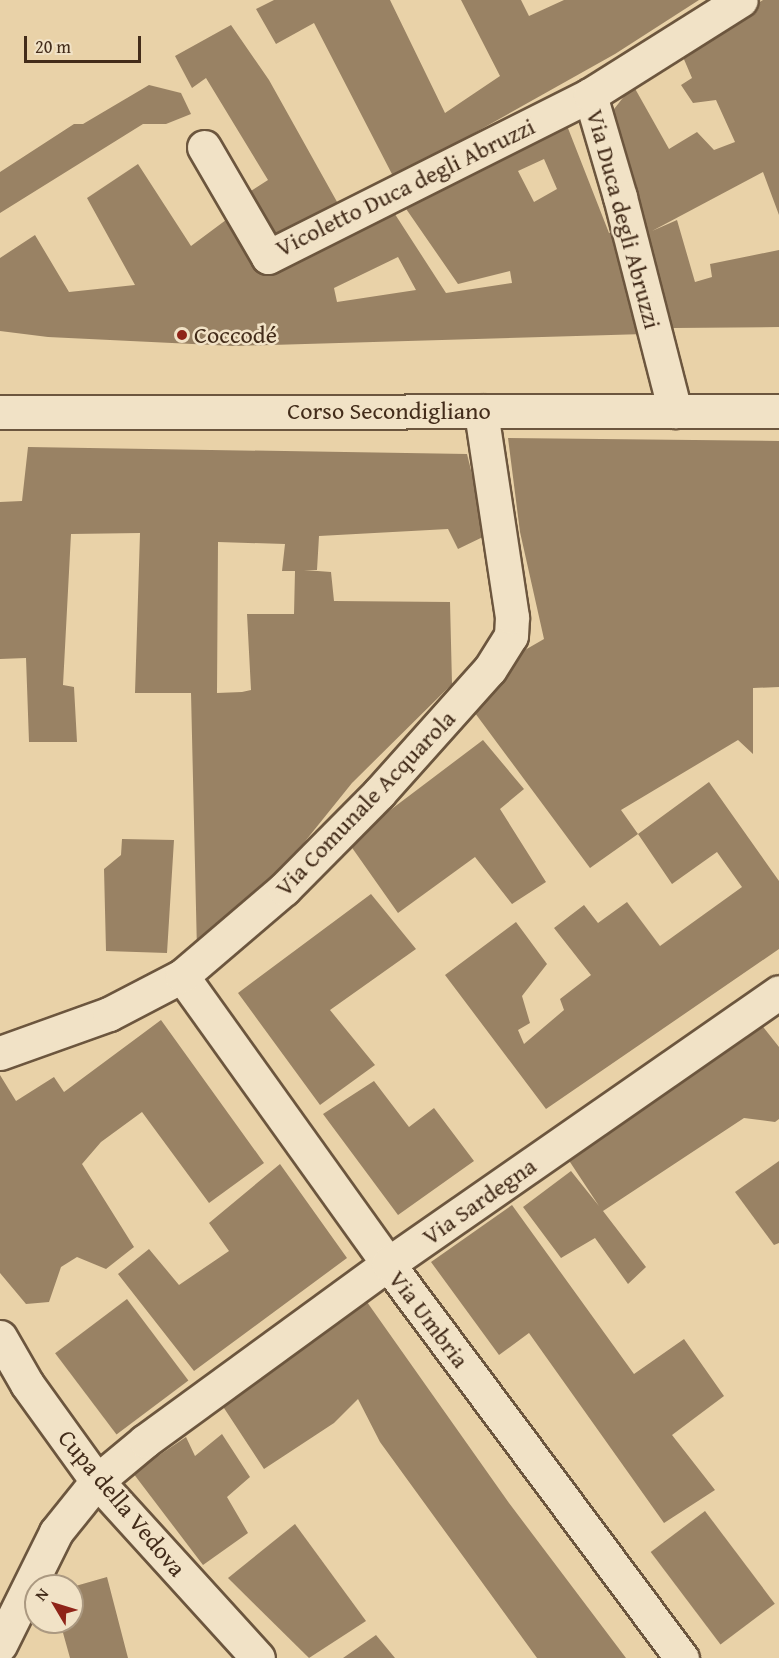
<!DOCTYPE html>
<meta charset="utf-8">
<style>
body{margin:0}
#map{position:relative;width:779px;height:1658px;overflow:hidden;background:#e9d2a8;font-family:"Gentium Book Plus",serif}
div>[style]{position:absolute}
.building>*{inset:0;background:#998264;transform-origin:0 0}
.roads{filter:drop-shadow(2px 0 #6c563e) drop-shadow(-2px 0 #6c563e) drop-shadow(0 2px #6c563e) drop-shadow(0 -2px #6c563e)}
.minor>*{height:33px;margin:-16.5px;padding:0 16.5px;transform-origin:16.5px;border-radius:16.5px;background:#f1e2c6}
.secondary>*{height:33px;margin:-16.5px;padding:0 16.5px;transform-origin:16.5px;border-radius:16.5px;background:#f1e2c6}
.dots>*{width:16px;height:16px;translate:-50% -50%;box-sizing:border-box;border:3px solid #f1e2c6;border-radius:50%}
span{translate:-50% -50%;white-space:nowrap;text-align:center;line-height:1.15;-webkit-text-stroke:5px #f1e2c6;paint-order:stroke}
.street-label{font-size:24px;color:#432c1a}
.poi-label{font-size:24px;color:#432c1a}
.left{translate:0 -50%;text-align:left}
.north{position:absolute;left:24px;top:1574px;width:60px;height:60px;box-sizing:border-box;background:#f1e2c6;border:2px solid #ab9981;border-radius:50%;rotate:308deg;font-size:16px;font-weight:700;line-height:24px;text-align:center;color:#432c1a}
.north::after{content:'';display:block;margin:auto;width:21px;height:27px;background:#8f2418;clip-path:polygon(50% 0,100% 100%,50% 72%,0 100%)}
.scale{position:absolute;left:24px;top:36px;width:117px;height:27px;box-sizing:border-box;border:3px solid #432c1a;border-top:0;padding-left:8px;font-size:18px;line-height:21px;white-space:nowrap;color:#432c1a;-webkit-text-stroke:4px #f1e2c6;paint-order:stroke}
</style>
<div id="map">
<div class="building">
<div style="clip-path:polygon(274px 0,390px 0,445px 113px,500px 76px,461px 0,521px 0,529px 16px,564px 0,699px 0,615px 54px,394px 178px,314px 23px,276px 44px,256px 9px)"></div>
<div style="clip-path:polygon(763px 0,779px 0,779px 215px,763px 172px,652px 231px,677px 220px,695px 282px,712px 277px,710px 264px,779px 250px,779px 327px,673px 328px,607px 118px,633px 85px,669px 149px,697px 132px,714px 150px,735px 142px,716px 100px,693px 103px,681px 85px,692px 78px,680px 50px)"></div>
<div style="clip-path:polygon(231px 25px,269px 80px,341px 209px,271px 249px,243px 196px,268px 180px,206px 78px,192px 88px,175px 56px)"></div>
<div style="clip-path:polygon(149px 85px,181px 93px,191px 114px,166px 124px,143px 124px,0 213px,0 172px,74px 124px,83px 124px)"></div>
<div style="clip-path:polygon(evenodd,564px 118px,609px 233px,616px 230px,645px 334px,234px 346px,48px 337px,0 331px,0 258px,35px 235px,69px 292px,135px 285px,87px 198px,138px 164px,191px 246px,230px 217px,271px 270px,391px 208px,446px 293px,512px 283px,510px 271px,458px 284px,402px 203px,564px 118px,544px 159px,557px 189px,534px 202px,518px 171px,544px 159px,564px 118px,398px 257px,416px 290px,337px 302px,334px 288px,398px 257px)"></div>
<div style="clip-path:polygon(508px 438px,779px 441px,779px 687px,753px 688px,753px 754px,738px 740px,621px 810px,638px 834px,709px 782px,779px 881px,779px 949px,546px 1109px,445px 975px,516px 922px,547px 964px,522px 996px,530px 1023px,518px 1030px,524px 1044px,564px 1010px,560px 999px,591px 975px,554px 928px,584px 905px,598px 923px,627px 902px,660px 946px,742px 887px,717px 852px,672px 884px,638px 834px,590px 868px,472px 709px,518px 654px,544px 639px,520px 532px)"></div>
<div style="clip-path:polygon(evenodd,28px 447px,467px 454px,487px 535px,458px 549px,448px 529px,319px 536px,317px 570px,304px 570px,331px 572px,334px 601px,450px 602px,452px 684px,352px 783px,253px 906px,197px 951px,191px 693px,135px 693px,140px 533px,71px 534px,63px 685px,74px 687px,77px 742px,29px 742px,26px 658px,0 659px,0 502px,22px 501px,28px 447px,218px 542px,285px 544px,282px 571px,295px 571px,294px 614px,247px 614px,251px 690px,242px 692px,217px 693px,218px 542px)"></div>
<div style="clip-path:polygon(483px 740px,524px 789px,500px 809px,546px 882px,512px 904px,475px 857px,398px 913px,348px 842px)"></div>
<div style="clip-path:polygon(122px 839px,174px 840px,167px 953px,106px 951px,104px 869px,121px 855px)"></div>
<div style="clip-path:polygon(371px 894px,416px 949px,330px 1010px,375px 1065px,320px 1105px,238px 993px)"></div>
<div style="clip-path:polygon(161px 1020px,264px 1163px,209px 1203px,142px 1112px,101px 1142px,82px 1164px,134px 1247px,106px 1269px,77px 1257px,61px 1267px,49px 1302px,26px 1304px,0 1273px,0 1075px,16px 1101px,54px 1077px,64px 1092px)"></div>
<div style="clip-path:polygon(760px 1023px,779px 1047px,779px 1119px,775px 1122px,744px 1118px,603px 1211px,646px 1267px,628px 1284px,595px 1238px,561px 1258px,523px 1207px,571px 1171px,599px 1206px,568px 1159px)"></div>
<div style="clip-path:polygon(374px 1081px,409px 1127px,434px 1108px,474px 1161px,398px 1215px,323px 1114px)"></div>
<div style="clip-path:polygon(779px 1161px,779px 1243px,774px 1245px,735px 1192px)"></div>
<div style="clip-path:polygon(280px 1164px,347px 1258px,194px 1371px,118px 1274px,149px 1249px,179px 1285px,229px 1251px,209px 1223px)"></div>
<div style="clip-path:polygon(512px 1205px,634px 1374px,684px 1339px,724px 1396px,672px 1435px,715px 1490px,664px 1523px,529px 1333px,499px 1355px,431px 1262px)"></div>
<div style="left:127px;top:1299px;width:102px;height:90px;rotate:53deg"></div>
<div style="clip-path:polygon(367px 1302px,509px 1503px,626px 1658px,537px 1658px,380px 1442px,358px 1399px,334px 1423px,264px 1469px,222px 1405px)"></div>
<div style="clip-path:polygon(222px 1434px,250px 1477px,227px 1497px,248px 1533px,203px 1565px,133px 1473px,186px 1437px,195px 1456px)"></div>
<div style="left:705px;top:1511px;width:116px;height:68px;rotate:53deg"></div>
<div style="clip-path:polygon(295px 1524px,366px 1621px,309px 1658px,228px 1578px)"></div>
<div style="clip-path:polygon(107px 1577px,128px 1658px,70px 1658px,60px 1622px,72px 1622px,72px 1587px)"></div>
<div style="clip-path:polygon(376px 1635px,395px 1658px,343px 1658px)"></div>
</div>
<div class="roads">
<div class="minor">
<div style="left:590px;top:95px;width:106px;rotate:73.6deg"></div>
<div style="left:620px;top:197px;width:221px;rotate:75.6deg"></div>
<div style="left:204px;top:147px;width:127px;rotate:59.8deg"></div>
<div style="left:268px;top:257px;width:360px;rotate:-26.7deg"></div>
<div style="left:590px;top:95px;width:178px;rotate:-32.2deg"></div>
<div style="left:182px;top:976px;width:354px;rotate:54.4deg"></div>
<div style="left:388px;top:1264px;width:492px;rotate:53.3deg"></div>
<div style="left:0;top:1053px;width:116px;rotate:-19.7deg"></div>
<div style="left:109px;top:1014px;width:82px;rotate:-27.5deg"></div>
<div style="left:182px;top:976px;width:134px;rotate:-40.5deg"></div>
<div style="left:284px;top:889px;width:135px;rotate:-45.3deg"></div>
<div style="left:379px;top:793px;width:166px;rotate:-48.2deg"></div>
<div style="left:490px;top:669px;width:39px;rotate:-58deg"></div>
<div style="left:511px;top:636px;width:19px;rotate:-87deg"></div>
<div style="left:512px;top:617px;width:208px;rotate:-98.6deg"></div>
<div style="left:0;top:1337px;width:54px;rotate:60.1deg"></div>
<div style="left:27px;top:1384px;width:120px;rotate:54.2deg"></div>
<div style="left:97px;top:1481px;width:239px;rotate:47.7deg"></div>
<div style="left:0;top:1645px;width:126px;rotate:-63.6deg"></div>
<div style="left:56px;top:1532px;width:65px;rotate:-51.2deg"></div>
<div style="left:97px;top:1481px;width:62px;rotate:-39.8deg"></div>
<div style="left:145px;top:1441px;width:301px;rotate:-36.1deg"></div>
<div style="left:388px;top:1264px;width:476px;rotate:-34.8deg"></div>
</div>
<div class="secondary">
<div style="left:0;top:412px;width:779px;rotate:-0.07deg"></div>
</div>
</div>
<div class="dots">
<div style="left:182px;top:335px;background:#8f2418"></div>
</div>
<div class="street-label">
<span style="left:405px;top:187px;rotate:-26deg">Vicoletto Duca degli Abruzzi</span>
<span style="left:624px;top:219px;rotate:75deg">Via Duca degli Abruzzi</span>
<span style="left:389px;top:411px">Corso Secondigliano</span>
<span style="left:365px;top:803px;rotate:-46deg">Via Comunale Acquarola</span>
<span style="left:479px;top:1201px;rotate:-35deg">Via Sardegna</span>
<span style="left:429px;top:1319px;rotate:53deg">Via Umbria</span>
<span style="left:122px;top:1503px;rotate:50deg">Cupa della Vedova</span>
</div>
<div class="poi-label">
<span class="left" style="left:194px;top:335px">Coccodé</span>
</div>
<div class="north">N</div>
<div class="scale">20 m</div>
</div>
